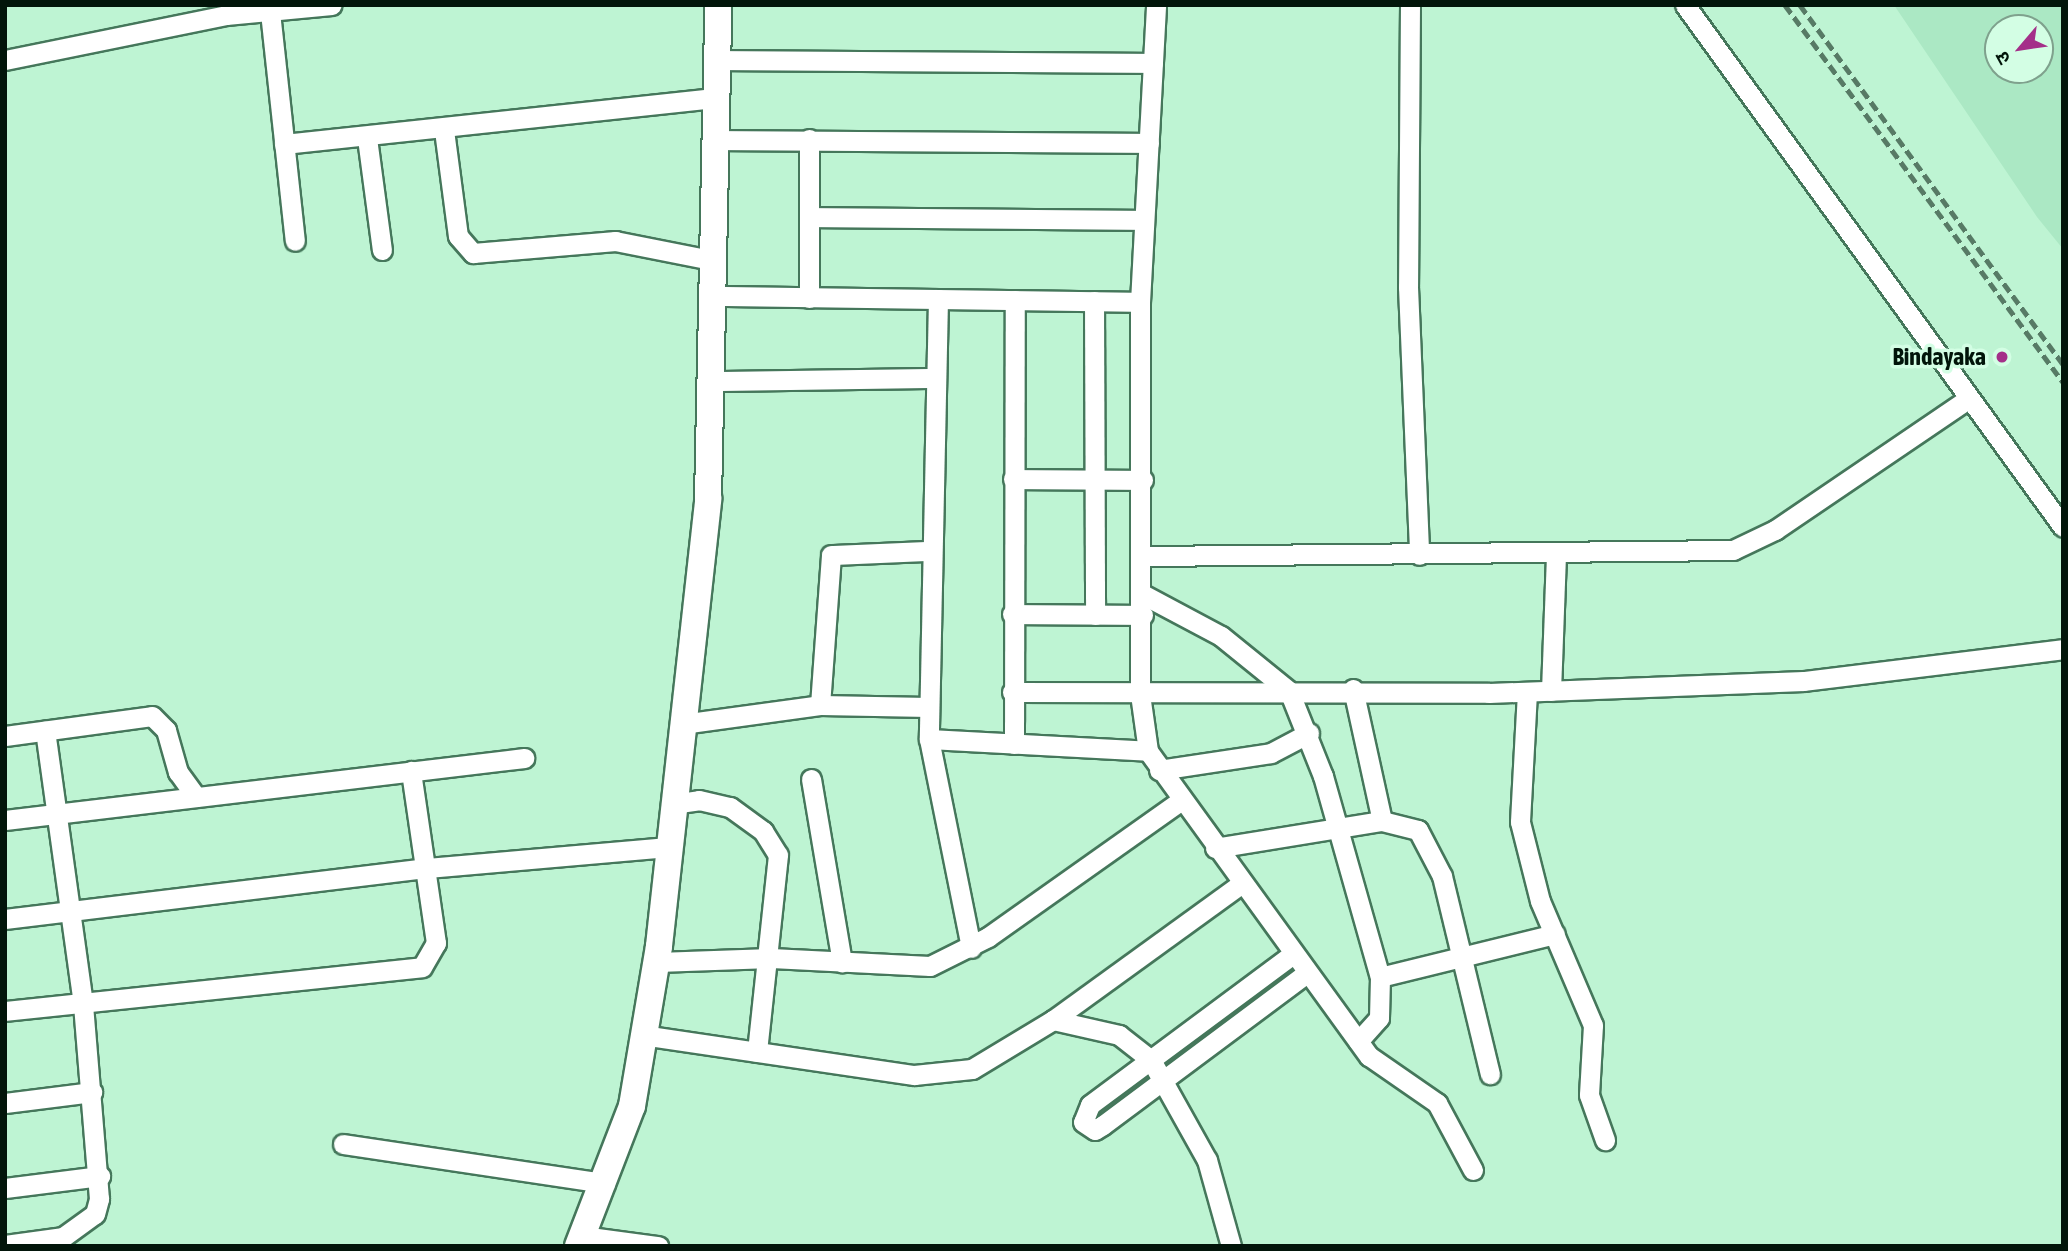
<!DOCTYPE html>
<meta charset="utf-8">
<style>
body{margin:0}
#map{position:relative;width:2068px;height:1251px;overflow:hidden;background:#bef4d3;font-family:"Asap Condensed","Noto Sans Devanagari",sans-serif}
div>[style]{position:absolute}
.built>*{inset:0;background:#abe8c4}
.roads{filter:drop-shadow(2px 0 #45775b) drop-shadow(-2px 0 #45775b) drop-shadow(0 2px #45775b) drop-shadow(0 -2px #45775b)}
.street>*{height:19px;margin:-9.5px;padding:0 9.5px;transform-origin:9.5px;border-radius:9.5px;background:#fff}
.secondary>*{height:26px;margin:-13px;padding:0 13px;transform-origin:13px;border-radius:13px;background:#fff}
.rail>*{height:5px;margin-top:-2.5px;transform-origin:0;background:repeating-linear-gradient(90deg,#577a65 0 10px,transparent 0 15px)}
.dots>*{width:19px;height:19px;translate:-50% -50%;box-sizing:border-box;border:4px solid #d3fee4;border-radius:50%}
span{translate:-50% -50%;white-space:nowrap;text-align:center;line-height:1.15;-webkit-text-stroke:7px #d3fee4;paint-order:stroke}
.poi-label{font-size:24px;color:#02150a;font-weight:700}
.right{translate:-100% -50%;text-align:right}
.frame{position:absolute;inset:0;border:7px solid #02150a;pointer-events:none}
.north{position:absolute;left:1984px;top:14px;width:70px;height:70px;box-sizing:border-box;background:#d3fee4;border:2px solid #7fa18d;border-radius:50%;rotate:241deg;font-size:19px;font-weight:700;line-height:28px;text-align:center;color:#02150a}
.north::after{content:'';display:block;margin:auto;width:24px;height:32px;background:#a42f89;clip-path:polygon(50% 0,100% 100%,50% 72%,0 100%)}
</style>
<div id="map">
<div class="built">
<div style="clip-path:polygon(evenodd,1894px 5px,2063px 5px,2063px 249px,2037px 217px,1894px 5px,1998px 28px,2040px 28px,2040px 70px,1998px 70px,1998px 28px)"></div>
</div>
<div class="roads">
<div class="street">
<div style="left:1410px;top:5px;width:282px;rotate:90.4deg"></div>
<div style="left:1408px;top:287px;width:268px;rotate:87.6deg"></div>
<div style="left:1685px;top:5px;width:644px;rotate:54.09deg"></div>
<div style="left:270px;top:12px;width:230px;rotate:83.8deg"></div>
<div style="left:5px;top:60px;width:226px;rotate:-11.5deg"></div>
<div style="left:226px;top:15px;width:106px;rotate:-5.4deg"></div>
<div style="left:719px;top:60px;width:434px;rotate:0.4deg"></div>
<div style="left:444px;top:130px;width:107px;rotate:82.5deg"></div>
<div style="left:458px;top:236px;width:23px;rotate:49deg"></div>
<div style="left:473px;top:253px;width:143px;rotate:-4.8deg"></div>
<div style="left:615px;top:241px;width:103px;rotate:11.2deg"></div>
<div style="left:367px;top:138px;width:113px;rotate:82.4deg"></div>
<div style="left:809px;top:139px;width:159px;rotate:90deg"></div>
<div style="left:718px;top:140px;width:431px;rotate:0.4deg"></div>
<div style="left:284px;top:144px;width:435px;rotate:-6.1deg"></div>
<div style="left:811px;top:217px;width:332px;rotate:0.5deg"></div>
<div style="left:717px;top:296px;width:423px;rotate:0.8deg"></div>
<div style="left:1140px;top:302px;width:297px;rotate:-86.9deg"></div>
<div style="left:938px;top:299px;width:440px;rotate:91.2deg"></div>
<div style="left:929px;top:739px;width:219px;rotate:3.1deg"></div>
<div style="left:1094px;top:301px;width:314px;rotate:89.8deg"></div>
<div style="left:1140px;top:302px;width:392px;rotate:90deg"></div>
<div style="left:1140px;top:694px;width:58px;rotate:82deg"></div>
<div style="left:1148px;top:751px;width:377px;rotate:54.1deg"></div>
<div style="left:1369px;top:1056px;width:83px;rotate:34.7deg"></div>
<div style="left:1437px;top:1103px;width:76px;rotate:61.8deg"></div>
<div style="left:713px;top:381px;width:223px;rotate:-0.8deg"></div>
<div style="left:1013px;top:479px;width:130px;rotate:0.4deg"></div>
<div style="left:1145px;top:556px;width:588px;rotate:-0.58deg"></div>
<div style="left:1733px;top:550px;width:47px;rotate:-25.5deg"></div>
<div style="left:1775px;top:530px;width:233px;rotate:-34.2deg"></div>
<div style="left:1144px;top:595px;width:87px;rotate:28deg"></div>
<div style="left:1221px;top:636px;width:87px;rotate:39deg"></div>
<div style="left:1289px;top:691px;width:92px;rotate:68.2deg"></div>
<div style="left:1323px;top:776px;width:209px;rotate:74.2deg"></div>
<div style="left:1380px;top:977px;width:41px;rotate:91.4deg"></div>
<div style="left:1379px;top:1018px;width:31px;rotate:132deg"></div>
<div style="left:1012px;top:614px;width:131px;rotate:0.4deg"></div>
<div style="left:1353px;top:689px;width:135px;rotate:77.6deg"></div>
<div style="left:1551px;top:691px;width:135px;rotate:-87.9deg"></div>
<div style="left:1012px;top:692px;width:477px;rotate:0.1deg"></div>
<div style="left:1489px;top:693px;width:315px;rotate:-2.2deg"></div>
<div style="left:1804px;top:681px;width:261px;rotate:-7deg"></div>
<div style="left:1527px;top:692px;width:130px;rotate:93.1deg"></div>
<div style="left:1520px;top:822px;width:81px;rotate:75.8deg"></div>
<div style="left:1540px;top:901px;width:135px;rotate:66.9deg"></div>
<div style="left:1593px;top:1025px;width:70px;rotate:93.3deg"></div>
<div style="left:1589px;top:1095px;width:48px;rotate:70.4deg"></div>
<div style="left:820px;top:705px;width:150px;rotate:-85.8deg"></div>
<div style="left:831px;top:555px;width:97px;rotate:-2.4deg"></div>
<div style="left:682px;top:724px;width:139px;rotate:-7.8deg"></div>
<div style="left:820px;top:705px;width:109px;rotate:1.1deg"></div>
<div style="left:5px;top:736px;width:148px;rotate:-7.7deg"></div>
<div style="left:152px;top:716px;width:20px;rotate:45deg"></div>
<div style="left:166px;top:730px;width:44px;rotate:74.1deg"></div>
<div style="left:178px;top:772px;width:31px;rotate:54deg"></div>
<div style="left:929px;top:739px;width:213px;rotate:78.6deg"></div>
<div style="left:1014px;top:744px;width:444px;rotate:-89.9deg"></div>
<div style="left:1159px;top:770px;width:113px;rotate:-8.6deg"></div>
<div style="left:1271px;top:753px;width:43px;rotate:-27.8deg"></div>
<div style="left:811px;top:779px;width:186px;rotate:80.4deg"></div>
<div style="left:672px;top:804px;width:27px;rotate:-8deg"></div>
<div style="left:699px;top:800px;width:32px;rotate:13deg"></div>
<div style="left:730px;top:807px;width:41px;rotate:36deg"></div>
<div style="left:763px;top:831px;width:28px;rotate:58deg"></div>
<div style="left:778px;top:855px;width:198px;rotate:96.1deg"></div>
<div style="left:5px;top:820px;width:523px;rotate:-6.81deg"></div>
<div style="left:1215px;top:848px;width:169px;rotate:-9.2deg"></div>
<div style="left:1382px;top:821px;width:37px;rotate:14deg"></div>
<div style="left:1418px;top:830px;width:52px;rotate:62.4deg"></div>
<div style="left:1442px;top:876px;width:204px;rotate:76.4deg"></div>
<div style="left:5px;top:919px;width:426px;rotate:-6.9deg"></div>
<div style="left:428px;top:868px;width:243px;rotate:-5deg"></div>
<div style="left:1293px;top:954px;width:253px;rotate:143.4deg"></div>
<div style="left:1090px;top:1105px;width:18px;rotate:112deg"></div>
<div style="left:1083px;top:1122px;width:14px;rotate:34deg"></div>
<div style="left:1095px;top:1130px;width:9px;rotate:-32deg"></div>
<div style="left:1103px;top:1125px;width:254px;rotate:-36.7deg"></div>
<div style="left:657px;top:962px;width:114px;rotate:-2deg"></div>
<div style="left:771px;top:958px;width:159px;rotate:2.9deg"></div>
<div style="left:930px;top:966px;width:65px;rotate:-26.6deg"></div>
<div style="left:988px;top:937px;width:235px;rotate:-35.3deg"></div>
<div style="left:1380px;top:977px;width:180px;rotate:-13.8deg"></div>
<div style="left:5px;top:1011px;width:419px;rotate:-6deg"></div>
<div style="left:422px;top:967px;width:28px;rotate:-60deg"></div>
<div style="left:436px;top:943px;width:174px;rotate:-98.3deg"></div>
<div style="left:1053px;top:1020px;width:68px;rotate:12.8deg"></div>
<div style="left:1119px;top:1035px;width:41px;rotate:38deg"></div>
<div style="left:1151px;top:1060px;width:115px;rotate:60.8deg"></div>
<div style="left:1207px;top:1160px;width:89px;rotate:74.4deg"></div>
<div style="left:649px;top:1036px;width:268px;rotate:8.4deg"></div>
<div style="left:914px;top:1075px;width:58px;rotate:-5.9deg"></div>
<div style="left:972px;top:1069px;width:95px;rotate:-31.2deg"></div>
<div style="left:1053px;top:1020px;width:232px;rotate:-35.9deg"></div>
<div style="left:5px;top:1103px;width:88px;rotate:-7.2deg"></div>
<div style="left:343px;top:1144px;width:265px;rotate:8.5deg"></div>
<div style="left:5px;top:1188px;width:96px;rotate:-7.2deg"></div>
<div style="left:582px;top:1236px;width:77px;rotate:7.5deg"></div>
<div style="left:5px;top:1245px;width:59px;rotate:-7.9deg"></div>
<div style="left:63px;top:1237px;width:39px;rotate:-36deg"></div>
<div style="left:95px;top:1214px;width:16px;rotate:-75deg"></div>
<div style="left:99px;top:1199px;width:196px;rotate:-94.7deg"></div>
<div style="left:83px;top:1004px;width:276px;rotate:-97.9deg"></div>
</div>
<div class="secondary">
<div style="left:578px;top:1246px;width:150px;rotate:-68.9deg"></div>
<div style="left:632px;top:1106px;width:162px;rotate:-80.4deg"></div>
<div style="left:659px;top:946px;width:450px;rotate:-83.7deg"></div>
<div style="left:708px;top:499px;width:494px;rotate:-88.8deg"></div>
</div>
</div>
<div class="rail">
<div style="left:1785px;top:5px;width:468px;rotate:53.6deg"></div>
<div style="left:1800px;top:5px;width:445px;rotate:53.8deg"></div>
</div>
<div class="dots">
<div style="left:2002px;top:357px;background:#a42f89"></div>
</div>
<div class="poi-label">
<span class="right" style="left:1986px;top:357px">Bindayaka</span>
</div>
<div class="frame"></div>
<div class="north">उ</div>
</div>
